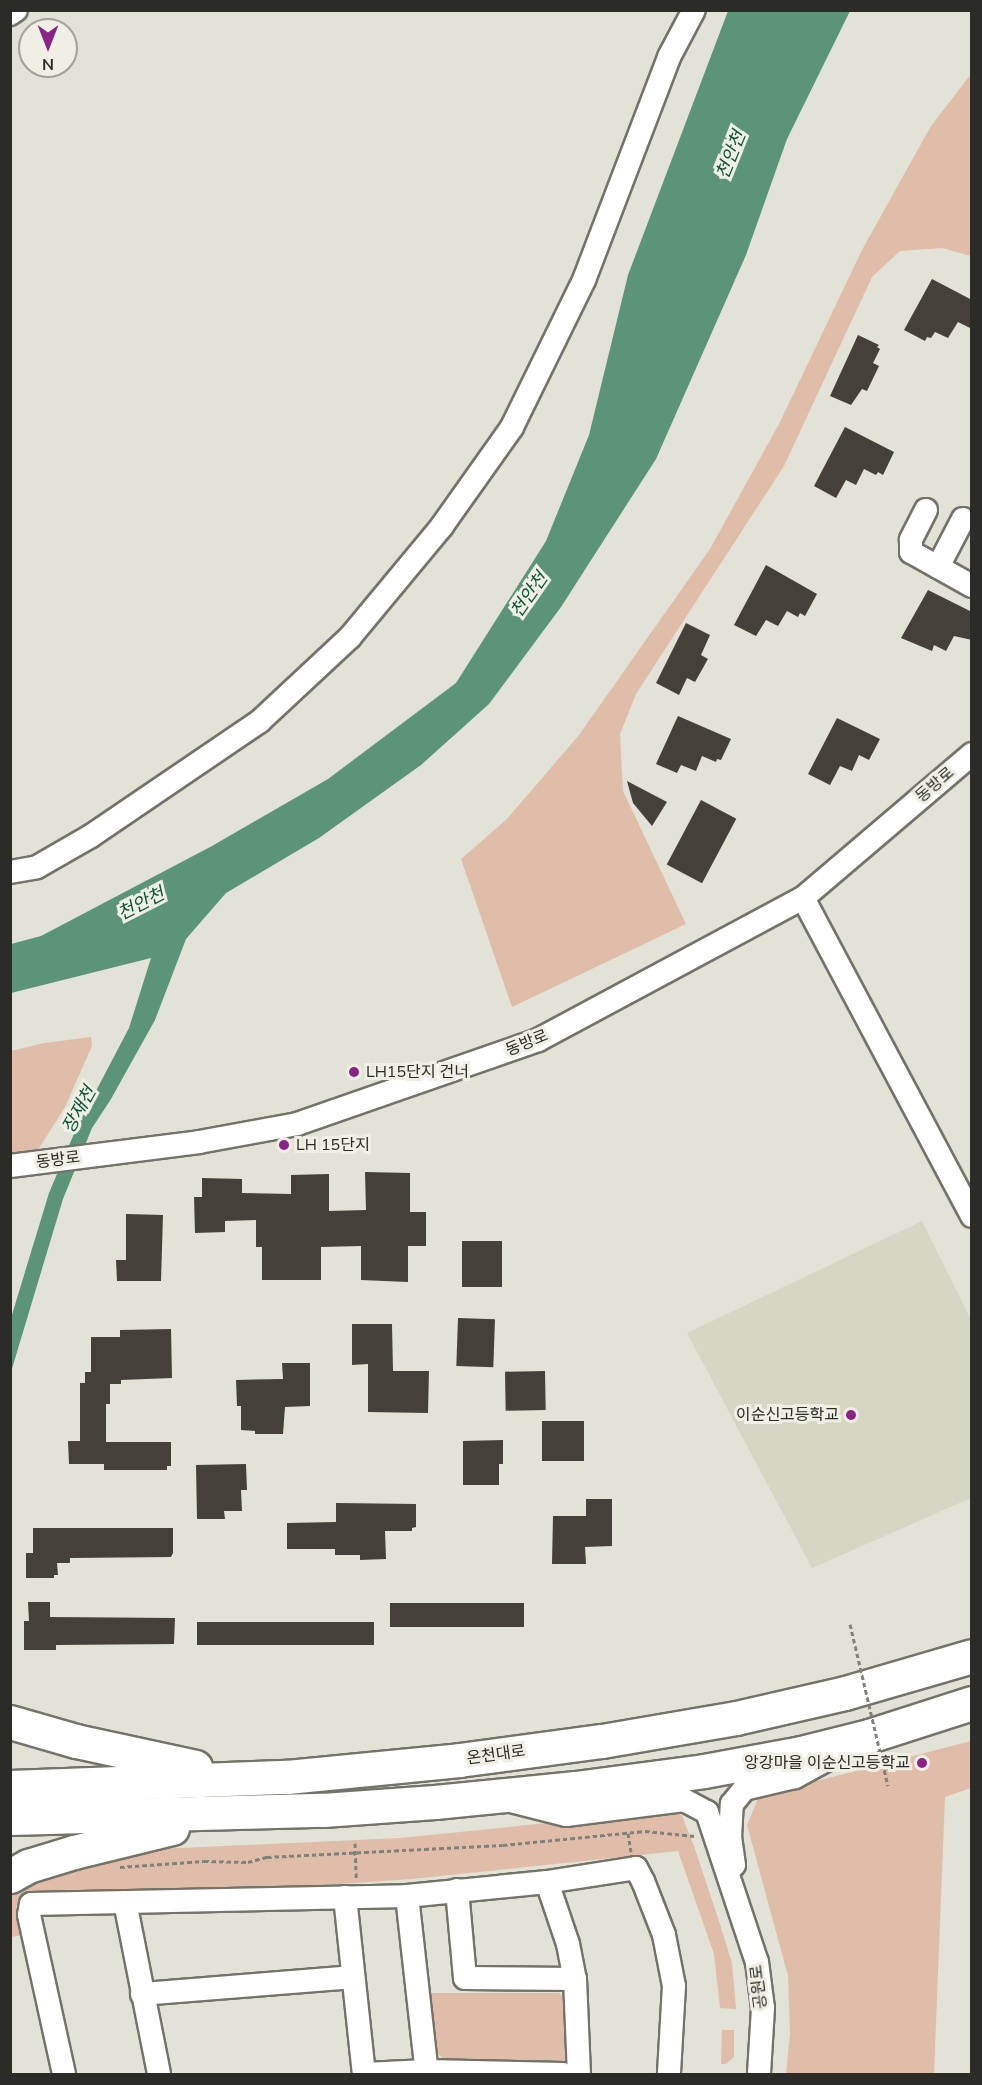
<!DOCTYPE html>
<meta charset="utf-8">
<style>
body{margin:0}
#map{position:relative;width:982px;height:2085px;overflow:hidden;background:#e2e2d7;font-family:"Nunito Sans","Noto Sans KR",sans-serif}
div>[style]{position:absolute}
.built>*{inset:0;background:#d6d6c5}
.green>*{inset:0;background:#e0bda9}
.water>*{inset:0;background:#5c9479}
.building>*{inset:0;background:#454039;transform-origin:0 0}
.path>*{height:3px;margin-top:-1.5px;transform-origin:0;background:repeating-linear-gradient(90deg,#818179 0 4.5px,transparent 0 7.5px)}
.roads{filter:drop-shadow(2px 0 #737369) drop-shadow(-2px 0 #737369) drop-shadow(0 2px #737369) drop-shadow(0 -2px #737369)}
.minor>*{height:22px;margin:-11px;padding:0 11px;transform-origin:11px;border-radius:11px;background:#fff}
.highway>*{height:33px;margin:-16.5px;padding:0 16.5px;transform-origin:16.5px;border-radius:16.5px;background:#fff}
.path-bridge>*{height:3px;margin-top:-1.5px;transform-origin:0;background:repeating-linear-gradient(90deg,#818179 0 4.5px,transparent 0 7.5px)}
.dots>*{width:16px;height:16px;translate:-50% -50%;box-sizing:border-box;border:3px solid #efefe4;border-radius:50%}
span{translate:-50% -50%;white-space:nowrap;text-align:center;line-height:1.15;-webkit-text-stroke:6px #efefe4;paint-order:stroke}
.street-label{font-size:16px;color:#2b2b27}
.poi-label{font-size:16px;color:#2b2b27}
.left{translate:0 -50%;text-align:left}
.right{translate:-100% -50%;text-align:right}
.water-label{font-size:18px;color:#0c5439;font-style:italic}
.frame{position:absolute;inset:0;border:12px solid #2b2b27;pointer-events:none}
.north{position:absolute;left:18px;top:18px;width:60px;height:60px;box-sizing:border-box;background:#efefe4;border:2px solid #a1a198;border-radius:50%;rotate:180deg;font-size:16px;font-weight:700;line-height:24px;text-align:center;color:#2b2b27}
.north::after{content:'';display:block;margin:auto;width:21px;height:27px;background:#8a2288;clip-path:polygon(50% 0,100% 100%,50% 72%,0 100%)}
</style>
<div id="map">
<div class="built">
<div style="clip-path:polygon(922px 1221px,971px 1320px,971px 1498px,812px 1568px,687px 1333px)"></div>
</div>
<div class="green">
<div style="clip-path:polygon(971px 74px,971px 256px,942px 248px,900px 251px,872px 277px,784px 466px,636px 694px,620px 734px,623px 791px,686px 924px,512px 1007px,461px 859px,507px 819px,579px 735px,710px 549px,780px 422px,862px 250px,931px 126px)"></div>
<div style="clip-path:polygon(91px 1037px,92px 1046px,65px 1107px,38px 1150px,11px 1154px,11px 1051px,44px 1043px)"></div>
<div style="clip-path:polygon(971px 1741px,971px 1788px,945px 1797px,934px 2074px,786px 2074px,790px 2034px,788px 1976px,747px 1825px,759px 1796px)"></div>
<div style="clip-path:polygon(677px 1810px,682px 1816px,694px 1846px,719px 1921px,732px 1963px,736px 2009px,720px 2008px,714px 1954px,678px 1851px,412px 1879px,312px 1886px,27px 1893px,16px 1906px,22px 1935px,11px 1937px,10px 1889px,94px 1859px,160px 1849px,400px 1838px)"></div>
<div style="clip-path:polygon(429px 1993px,559px 1993px,569px 2003px,569px 2057px,563px 2063px,445px 2060px,433px 2050px)"></div>
<div style="clip-path:polygon(722px 2030px,734px 2030px,734px 2057px,726px 2064px,721px 2064px)"></div>
</div>
<div class="water">
<div style="clip-path:polygon(728px 11px,850px 11px,787px 139px,746px 255px,656px 459px,561px 607px,489px 704px,421px 765px,319px 838px,226px 893px,186px 939px,155px 1020px,111px 1099px,92px 1128px,63px 1199px,11px 1372px,11px 1318px,49px 1193px,76px 1129px,129px 1028px,151px 958px,11px 993px,11px 944px,41px 936px,212px 846px,328px 779px,456px 683px,546px 541px,589px 435px,628px 275px)"></div>
</div>
<div class="building">
<div style="clip-path:polygon(932px 279px,972px 300px,972px 329px,958px 322px,948px 338px,935px 332px,931px 338px,927px 337px,925px 341px,904px 330px)"></div>
<div style="clip-path:polygon(858px 335px,879px 345px,877px 347px,880px 349px,873px 363px,879px 366px,867px 391px,862px 389px,851px 405px,830px 396px)"></div>
<div style="clip-path:polygon(845px 427px,894px 452px,883px 475px,878px 472px,876px 475px,864px 469px,856px 485px,846px 480px,836px 498px,814px 486px)"></div>
<div style="clip-path:polygon(766px 565px,817px 594px,805px 616px,800px 613px,798px 617px,787px 611px,778px 626px,766px 620px,756px 636px,734px 625px)"></div>
<div style="clip-path:polygon(928px 590px,972px 612px,972px 640px,954px 636px,946px 651px,934px 645px,932px 651px,901px 638px)"></div>
<div style="clip-path:polygon(686px 623px,710px 635px,701px 655px,708px 659px,695px 682px,687px 678px,679px 695px,656px 683px)"></div>
<div style="clip-path:polygon(678px 716px,731px 739px,721px 760px,717px 759px,716px 762px,702px 756px,696px 771px,681px 765px,677px 773px,656px 764px)"></div>
<div style="clip-path:polygon(837px 718px,880px 739px,869px 760px,859px 755px,852px 771px,840px 766px,830px 785px,808px 774px)"></div>
<div style="clip-path:polygon(627px 781px,667px 802px,652px 826px,633px 803px)"></div>
<div style="left:701px;top:800px;width:40px;height:73px;rotate:28deg"></div>
<div style="clip-path:polygon(365px 1172px,410px 1173px,410px 1212px,426px 1212px,426px 1246px,408px 1246px,408px 1282px,361px 1280px,361px 1246px,321px 1247px,321px 1280px,262px 1280px,262px 1247px,256px 1247px,256px 1220px,225px 1221px,225px 1232px,195px 1233px,194px 1197px,202px 1197px,202px 1178px,242px 1179px,242px 1193px,291px 1194px,291px 1175px,329px 1174px,329px 1211px,366px 1210px)"></div>
<div style="clip-path:polygon(126px 1214px,163px 1215px,161px 1281px,117px 1281px,116px 1260px,126px 1260px)"></div>
<div style="left:462px;top:1241px;width:40px;height:46px"></div>
<div style="left:458px;top:1318px;width:37px;height:48px;rotate:2deg"></div>
<div style="clip-path:polygon(352px 1324px,392px 1324px,393px 1371px,429px 1371px,428px 1413px,368px 1412px,368px 1364px,352px 1365px)"></div>
<div style="clip-path:polygon(171px 1329px,172px 1378px,121px 1380px,121px 1384px,110px 1384px,110px 1404px,106px 1404px,106px 1442px,171px 1442px,171px 1466px,167px 1466px,167px 1470px,104px 1470px,104px 1464px,69px 1464px,68px 1441px,80px 1441px,80px 1383px,85px 1383px,85px 1372px,91px 1372px,91px 1337px,120px 1337px,120px 1330px)"></div>
<div style="clip-path:polygon(282px 1363px,310px 1363px,310px 1406px,285px 1407px,283px 1434px,255px 1434px,255px 1431px,241px 1430px,241px 1406px,237px 1406px,236px 1380px,283px 1379px)"></div>
<div style="left:545px;top:1371px;width:39px;height:40px;rotate:89deg"></div>
<div style="left:542px;top:1421px;width:42px;height:40px"></div>
<div style="clip-path:polygon(503px 1440px,503px 1464px,499px 1464px,499px 1485px,463px 1485px,463px 1441px)"></div>
<div style="clip-path:polygon(246px 1464px,247px 1490px,241px 1490px,242px 1511px,224px 1511px,225px 1519px,197px 1519px,196px 1465px)"></div>
<div style="clip-path:polygon(586px 1499px,612px 1499px,612px 1546px,585px 1547px,586px 1564px,552px 1564px,553px 1516px,586px 1516px)"></div>
<div style="clip-path:polygon(336px 1503px,416px 1504px,416px 1527px,412px 1528px,412px 1531px,385px 1531px,386px 1559px,360px 1560px,360px 1555px,335px 1555px,335px 1549px,287px 1549px,287px 1523px,336px 1522px)"></div>
<div style="clip-path:polygon(33px 1528px,173px 1528px,173px 1553px,171px 1557px,70px 1558px,70px 1563px,57px 1563px,58px 1575px,54px 1575px,54px 1578px,26px 1578px,26px 1553px,33px 1553px)"></div>
<div style="clip-path:polygon(28px 1602px,50px 1602px,50px 1617px,175px 1618px,174px 1644px,56px 1645px,56px 1650px,24px 1650px,24px 1621px,29px 1621px)"></div>
<div style="left:390px;top:1603px;width:134px;height:24px"></div>
<div style="left:197px;top:1622px;width:177px;height:23px"></div>
</div>
<div class="path">
<div style="left:628px;top:1833px;width:19px;rotate:81deg"></div>
<div style="left:355px;top:1843px;width:37px;rotate:88deg"></div>
<div style="left:120px;top:1867px;width:84px;rotate:-4.1deg"></div>
<div style="left:204px;top:1861px;width:44px;rotate:1.3deg"></div>
<div style="left:248px;top:1862px;width:20px;rotate:-15deg"></div>
<div style="left:267px;top:1857px;width:236px;rotate:-2.9deg"></div>
<div style="left:503px;top:1845px;width:143px;rotate:-5.6deg"></div>
<div style="left:645px;top:1831px;width:50px;rotate:5.7deg"></div>
</div>
<div class="roads">
<div class="minor">
<div style="left:10px;top:14px;width:7px;rotate:-34deg"></div>
<div style="left:926px;top:510px;width:34px;rotate:117deg"></div>
<div style="left:911px;top:540px;width:12px;rotate:90deg"></div>
<div style="left:911px;top:552px;width:70px;rotate:29.1deg"></div>
<div style="left:938px;top:567px;width:54px;rotate:-62.5deg"></div>
<div style="left:10px;top:872px;width:27px;rotate:-10deg"></div>
<div style="left:37px;top:867px;width:62px;rotate:-29.9deg"></div>
<div style="left:91px;top:836px;width:204px;rotate:-34.2deg"></div>
<div style="left:260px;top:721px;width:123px;rotate:-43deg"></div>
<div style="left:350px;top:637px;width:144px;rotate:-50.3deg"></div>
<div style="left:442px;top:526px;width:121px;rotate:-54.7deg"></div>
<div style="left:512px;top:427px;width:164px;rotate:-63.9deg"></div>
<div style="left:584px;top:280px;width:239px;rotate:-69.1deg"></div>
<div style="left:669px;top:57px;width:53px;rotate:-62deg"></div>
<div style="left:803px;top:898px;width:360px;rotate:62deg"></div>
<div style="left:10px;top:1166px;width:191px;rotate:-7.2deg"></div>
<div style="left:199px;top:1142px;width:100px;rotate:-10.4deg"></div>
<div style="left:297px;top:1124px;width:255px;rotate:-19.2deg"></div>
<div style="left:538px;top:1040px;width:301px;rotate:-28.2deg"></div>
<div style="left:803px;top:898px;width:222px;rotate:-40.4deg"></div>
<div style="left:511px;top:1801px;width:57px;rotate:14.3deg"></div>
<div style="left:566px;top:1815px;width:119px;rotate:-7.2deg"></div>
<div style="left:684px;top:1800px;width:26px;rotate:28deg"></div>
<div style="left:707px;top:1812px;width:158px;rotate:71.6deg"></div>
<div style="left:757px;top:1962px;width:46px;rotate:82.6deg"></div>
<div style="left:763px;top:2008px;width:66px;rotate:93.5deg"></div>
<div style="left:734px;top:1865px;width:27px;rotate:-98deg"></div>
<div style="left:730px;top:1838px;width:34px;rotate:-87deg"></div>
<div style="left:732px;top:1804px;width:19px;rotate:-51deg"></div>
<div style="left:744px;top:1789px;width:52px;rotate:-13.2deg"></div>
<div style="left:795px;top:1777px;width:50px;rotate:-28.6deg"></div>
<div style="left:547px;top:1882px;width:65px;rotate:71.3deg"></div>
<div style="left:568px;top:1944px;width:36px;rotate:79deg"></div>
<div style="left:575px;top:1979px;width:95px;rotate:87.6deg"></div>
<div style="left:457px;top:1890px;width:88px;rotate:84.8deg"></div>
<div style="left:465px;top:1978px;width:110px;rotate:0.5deg"></div>
<div style="left:407px;top:1896px;width:179px;rotate:83.6deg"></div>
<div style="left:345px;top:1897px;width:178px;rotate:83.9deg"></div>
<div style="left:125px;top:1902px;width:175px;rotate:78.8deg"></div>
<div style="left:142px;top:1994px;width:211px;rotate:-4.6deg"></div>
<div style="left:64px;top:2074px;width:163px;rotate:-102.4deg"></div>
<div style="left:29px;top:1915px;width:11px;rotate:-80deg"></div>
<div style="left:31px;top:1904px;width:376px;rotate:-1.2deg"></div>
<div style="left:407px;top:1896px;width:141px;rotate:-5.7deg"></div>
<div style="left:547px;top:1882px;width:90px;rotate:-8.9deg"></div>
<div style="left:636px;top:1868px;width:15px;rotate:62deg"></div>
<div style="left:643px;top:1881px;width:58px;rotate:68.7deg"></div>
<div style="left:664px;top:1935px;width:52px;rotate:78.9deg"></div>
<div style="left:674px;top:1986px;width:88px;rotate:93.3deg"></div>
<div style="left:364px;top:2074px;width:63px;rotate:-2.7deg"></div>
<div style="left:427px;top:2071px;width:136px;rotate:1.3deg"></div>
</div>
<div class="highway">
<div style="left:10px;top:1722px;width:69px;rotate:16.1deg"></div>
<div style="left:76px;top:1741px;width:122px;rotate:12.3deg"></div>
<div style="left:10px;top:1787px;width:277px;rotate:-2.1deg"></div>
<div style="left:287px;top:1777px;width:173px;rotate:-5.6deg"></div>
<div style="left:459px;top:1760px;width:144px;rotate:-7.6deg"></div>
<div style="left:602px;top:1741px;width:136px;rotate:-9.7deg"></div>
<div style="left:736px;top:1718px;width:112px;rotate:-12.9deg"></div>
<div style="left:845px;top:1693px;width:132px;rotate:-16.2deg"></div>
<div style="left:10px;top:1818px;width:313px;rotate:-1.5deg"></div>
<div style="left:323px;top:1810px;width:112px;rotate:-4.1deg"></div>
<div style="left:435px;top:1802px;width:141px;rotate:-5.7deg"></div>
<div style="left:575px;top:1788px;width:130px;rotate:-7.5deg"></div>
<div style="left:704px;top:1771px;width:99px;rotate:-10.5deg"></div>
<div style="left:801px;top:1753px;width:70px;rotate:-14deg"></div>
<div style="left:869px;top:1736px;width:108px;rotate:-17.8deg"></div>
<div style="left:10px;top:1876px;width:21px;rotate:-29deg"></div>
<div style="left:28px;top:1866px;width:48px;rotate:-16.9deg"></div>
<div style="left:74px;top:1852px;width:101px;rotate:-13.8deg"></div>
</div>
</div>
<div class="path-bridge">
<div style="left:850px;top:1624px;width:166px;rotate:76.8deg"></div>
</div>
<div class="dots">
<div style="left:354px;top:1072px;background:#8a2288"></div>
<div style="left:284px;top:1145px;background:#8a2288"></div>
<div style="left:851px;top:1415px;background:#8a2288"></div>
<div style="left:922px;top:1763px;background:#8a2288"></div>
</div>
<div class="street-label">
<span style="left:935px;top:785px;rotate:-41deg">동방로</span>
<span style="left:527px;top:1043px;rotate:-22deg">동방로</span>
<span style="left:58px;top:1160px;rotate:-7deg">동방로</span>
<span style="left:496px;top:1755px;rotate:-8deg">온천대로</span>
<span style="left:759px;top:1987px;rotate:-97deg">공원로</span>
</div>
<div class="poi-label">
<span class="left" style="left:366px;top:1072px">LH15단지 건너</span>
<span class="left" style="left:296px;top:1145px">LH 15단지</span>
<span class="right" style="left:839px;top:1415px">이순신고등학교</span>
<span class="right" style="left:910px;top:1763px">앙강마을 이순신고등학교</span>
</div>
<div class="water-label">
<span style="left:731px;top:155px;rotate:-68deg">천안천</span>
<span style="left:529px;top:595px;rotate:-55deg">천안천</span>
<span style="left:141px;top:904px;rotate:-27deg">천안천</span>
<span style="left:79px;top:1110px;rotate:-61deg">장재천</span>
</div>
<div class="frame"></div>
<div class="north">N</div>
</div>
